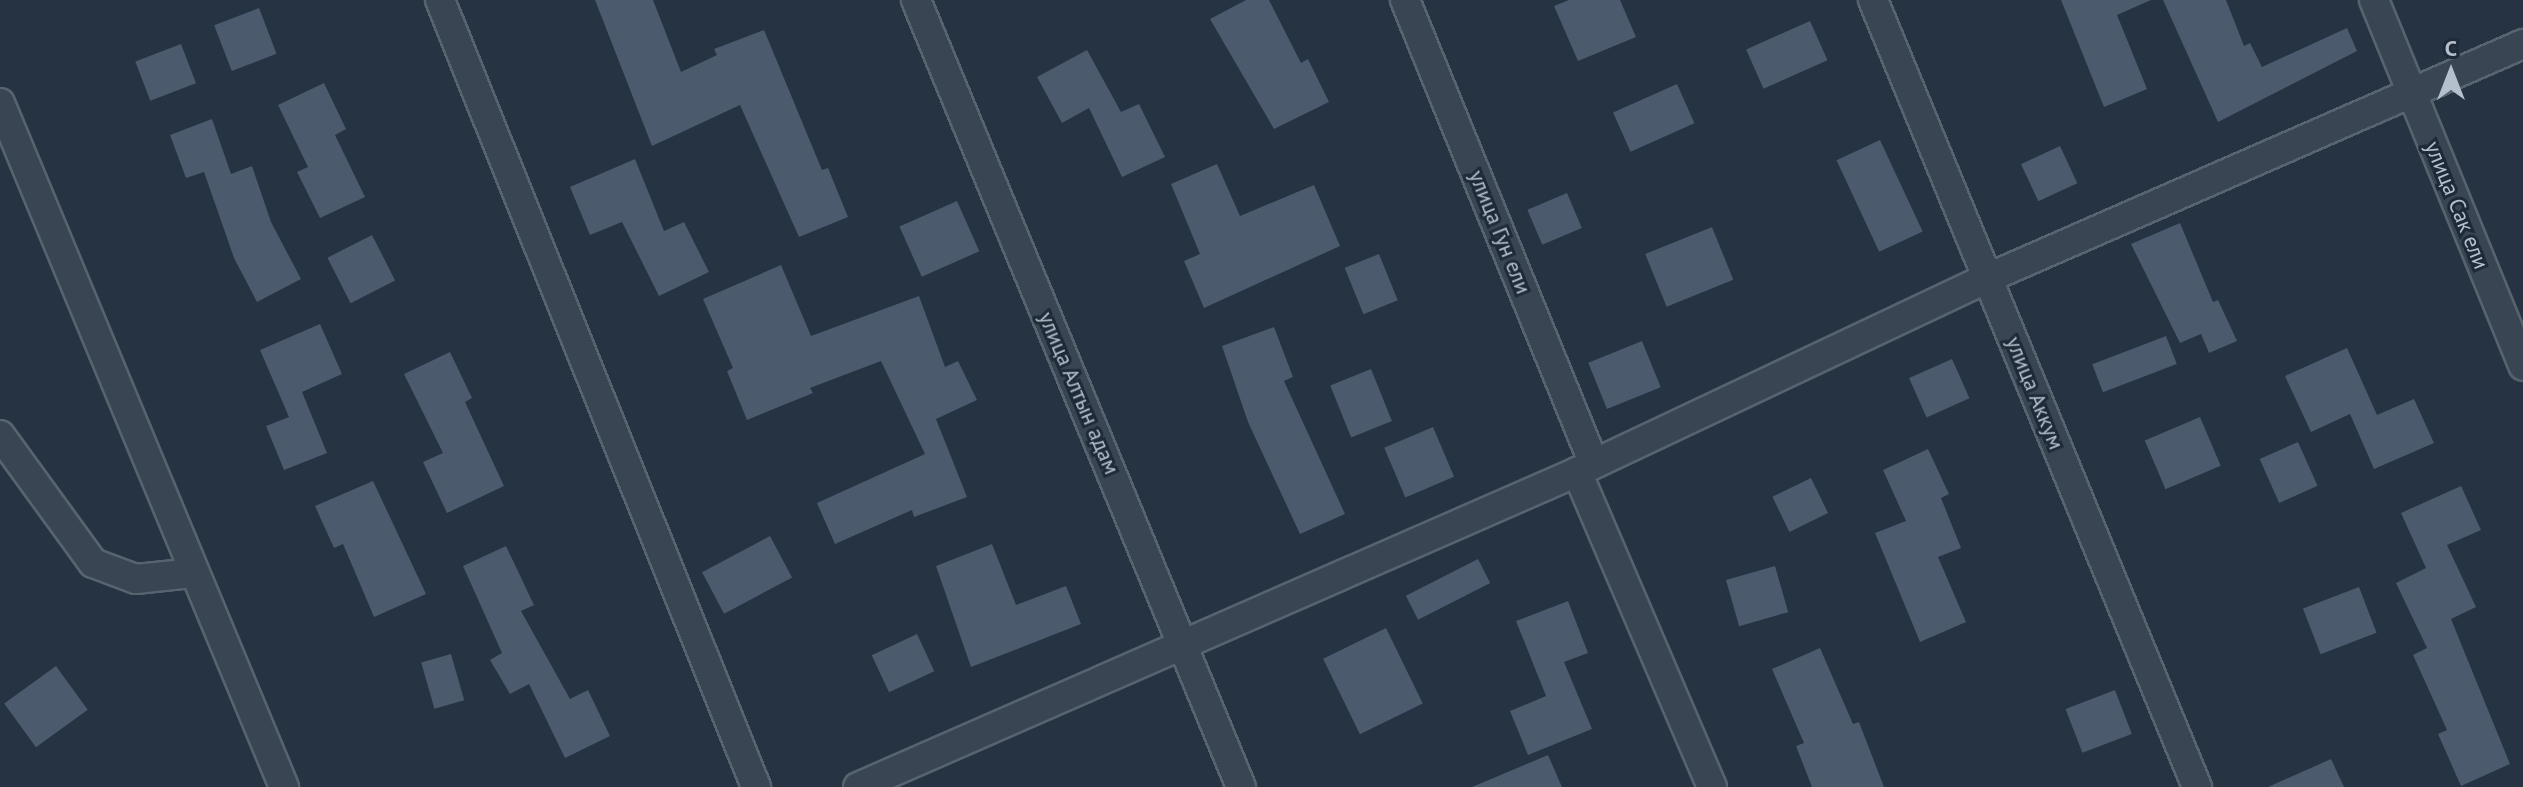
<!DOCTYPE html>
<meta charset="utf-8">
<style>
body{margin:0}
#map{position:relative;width:2523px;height:787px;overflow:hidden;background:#253342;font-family:"PT Sans",sans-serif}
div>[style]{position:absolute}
.building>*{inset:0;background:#4b5a6c;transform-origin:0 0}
.roads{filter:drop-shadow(2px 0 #57636f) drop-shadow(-2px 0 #57636f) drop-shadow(0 2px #57636f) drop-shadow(0 -2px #57636f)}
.minor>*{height:28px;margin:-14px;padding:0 14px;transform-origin:14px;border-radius:14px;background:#394552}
span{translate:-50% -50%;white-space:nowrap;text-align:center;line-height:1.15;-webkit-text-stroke:6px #1e2a37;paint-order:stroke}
.street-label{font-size:22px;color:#b6c0cc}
.north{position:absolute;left:2411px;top:32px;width:80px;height:80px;-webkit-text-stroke:6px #1e2a37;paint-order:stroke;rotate:0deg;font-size:22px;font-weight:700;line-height:32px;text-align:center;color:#b6c0cc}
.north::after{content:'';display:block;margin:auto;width:28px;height:36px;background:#b6c0cc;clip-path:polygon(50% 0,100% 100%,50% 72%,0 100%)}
</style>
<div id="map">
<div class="building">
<div style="clip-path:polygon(595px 0,653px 0,681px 72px,717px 55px,714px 49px,764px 30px,822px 170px,828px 168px,848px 217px,799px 237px,740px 105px,652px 146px)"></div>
<div style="clip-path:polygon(1246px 0,1269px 0,1301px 63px,1308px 59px,1329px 102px,1274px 129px,1210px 19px)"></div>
<div style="clip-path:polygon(1569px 0,1620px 0,1636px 37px,1578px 61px,1554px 6px)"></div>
<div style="clip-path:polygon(2061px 0,2151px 0,2117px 15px,2147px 89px,2104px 107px)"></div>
<div style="clip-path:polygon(2163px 0,2226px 0,2244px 46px,2250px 43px,2262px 67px,2347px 28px,2357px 51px,2218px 122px)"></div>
<div style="left:259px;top:8px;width:49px;height:48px;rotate:69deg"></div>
<div style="left:1810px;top:21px;width:43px;height:70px;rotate:66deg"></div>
<div style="left:181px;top:44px;width:42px;height:49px;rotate:69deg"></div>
<div style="clip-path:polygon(1087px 50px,1121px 112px,1139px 104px,1165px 157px,1122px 177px,1089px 108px,1062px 123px,1037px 77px)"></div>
<div style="clip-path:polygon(324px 83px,346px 129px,335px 135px,365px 197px,320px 218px,297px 172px,308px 167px,278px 105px)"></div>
<div style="left:1677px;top:84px;width:43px;height:70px;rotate:66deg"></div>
<div style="clip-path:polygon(212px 119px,231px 174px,252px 166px,271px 222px,301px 279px,257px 302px,234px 258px,204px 172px,186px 178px,170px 135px)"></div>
<div style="left:1880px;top:140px;width:101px;height:48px;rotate:65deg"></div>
<div style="left:2060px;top:146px;width:41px;height:43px;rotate:65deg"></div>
<div style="clip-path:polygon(635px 159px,664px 231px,684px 222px,709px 272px,659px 296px,622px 222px,590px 235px,570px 187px)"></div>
<div style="clip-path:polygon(1217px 164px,1240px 216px,1314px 185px,1340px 246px,1204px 308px,1184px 261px,1200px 254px,1171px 184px)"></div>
<div style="left:1567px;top:193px;width:38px;height:43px;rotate:67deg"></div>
<div style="left:957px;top:201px;width:55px;height:63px;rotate:66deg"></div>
<div style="clip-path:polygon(2180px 223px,2213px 302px,2218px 300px,2237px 341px,2209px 353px,2201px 334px,2180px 343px,2131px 244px)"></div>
<div style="left:1712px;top:227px;width:57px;height:72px;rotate:68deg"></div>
<div style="left:372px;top:235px;width:51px;height:50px;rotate:63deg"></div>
<div style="left:1379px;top:254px;width:50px;height:37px;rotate:68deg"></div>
<div style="clip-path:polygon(781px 265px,811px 336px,919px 296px,945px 367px,958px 361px,977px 400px,936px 419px,967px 497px,914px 517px,912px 510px,835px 544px,817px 503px,925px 454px,881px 361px,810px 388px,813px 393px,747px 420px,727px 371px,733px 368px,703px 299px)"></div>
<div style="clip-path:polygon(320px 324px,342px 374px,302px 392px,327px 453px,284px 470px,266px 426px,289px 417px,260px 350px)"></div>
<div style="clip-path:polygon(1274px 327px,1293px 377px,1284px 381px,1345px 514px,1300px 534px,1248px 422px,1222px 346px)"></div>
<div style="left:2166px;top:336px;width:30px;height:79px;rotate:69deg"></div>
<div style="left:1642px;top:341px;width:50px;height:58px;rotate:68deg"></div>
<div style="clip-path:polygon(2347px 348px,2377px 415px,2414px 399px,2434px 443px,2374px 469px,2350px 414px,2311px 432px,2285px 376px)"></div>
<div style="clip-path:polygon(450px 352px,472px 398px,465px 402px,504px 486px,447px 513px,423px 462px,443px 453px,404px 374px)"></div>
<div style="left:1952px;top:359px;width:43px;height:47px;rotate:66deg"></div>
<div style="left:1371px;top:369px;width:56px;height:44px;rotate:68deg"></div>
<div style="left:2200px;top:417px;width:53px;height:60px;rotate:67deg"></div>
<div style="left:1433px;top:427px;width:54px;height:53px;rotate:67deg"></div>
<div style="left:2298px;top:442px;width:48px;height:42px;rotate:66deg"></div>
<div style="clip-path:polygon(1928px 449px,1949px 494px,1941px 498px,1961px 548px,1938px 557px,1966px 622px,1920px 642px,1875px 533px,1906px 521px,1883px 470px)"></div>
<div style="left:1811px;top:478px;width:39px;height:43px;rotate:64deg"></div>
<div style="clip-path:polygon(373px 481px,426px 594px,374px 617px,343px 544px,334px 548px,315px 506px)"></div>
<div style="clip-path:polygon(2461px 486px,2481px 530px,2447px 545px,2476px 607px,2451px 619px,2510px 764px,2461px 786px,2438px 734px,2447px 730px,2413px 655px,2427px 648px,2396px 583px,2426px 568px,2401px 513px)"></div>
<div style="left:770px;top:536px;width:47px;height:77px;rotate:62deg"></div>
<div style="clip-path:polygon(992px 544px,1016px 605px,1066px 586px,1081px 624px,971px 667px,936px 566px)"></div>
<div style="clip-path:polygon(506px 546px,534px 605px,521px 611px,570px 699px,588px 690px,610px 736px,565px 758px,529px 684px,510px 694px,490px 660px,502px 653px,463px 566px)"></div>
<div style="left:1478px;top:559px;width:27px;height:81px;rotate:63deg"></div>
<div style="left:1775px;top:566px;width:48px;height:51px;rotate:74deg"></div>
<div style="left:2359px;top:587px;width:49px;height:60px;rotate:69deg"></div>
<div style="clip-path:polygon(1568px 601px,1588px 653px,1564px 662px,1592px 729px,1528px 755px,1510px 711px,1546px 696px,1516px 621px)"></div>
<div style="left:1386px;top:628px;width:84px;height:70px;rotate:64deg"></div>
<div style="left:917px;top:634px;width:41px;height:50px;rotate:65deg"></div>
<div style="clip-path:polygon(1820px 648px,1853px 724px,1859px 722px,1884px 787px,1812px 787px,1796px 746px,1804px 743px,1772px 669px)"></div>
<div style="left:451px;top:654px;width:48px;height:31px;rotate:74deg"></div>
<div style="left:56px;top:666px;width:54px;height:64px;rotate:54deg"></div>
<div style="left:2115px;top:690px;width:47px;height:53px;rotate:69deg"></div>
<div style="clip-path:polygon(1548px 755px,1562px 787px,1472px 787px)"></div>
<div style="clip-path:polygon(2331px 759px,2344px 787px,2268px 787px)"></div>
</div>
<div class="roads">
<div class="minor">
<div style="left:440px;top:0;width:848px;rotate:68.12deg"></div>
<div style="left:916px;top:0;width:851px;rotate:67.56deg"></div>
<div style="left:1405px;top:0;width:501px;rotate:67.84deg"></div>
<div style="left:1873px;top:0;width:851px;rotate:67.62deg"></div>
<div style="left:2374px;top:0;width:395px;rotate:67.8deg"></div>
<div style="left:0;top:103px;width:741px;rotate:67.45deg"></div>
<div style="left:0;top:435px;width:158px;rotate:54deg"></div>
<div style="left:93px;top:563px;width:46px;rotate:20.4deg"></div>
<div style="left:136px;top:579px;width:56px;rotate:-6.1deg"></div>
<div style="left:1577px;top:472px;width:343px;rotate:66.8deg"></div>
<div style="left:858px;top:787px;width:785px;rotate:-23.66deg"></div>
<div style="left:1577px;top:472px;width:454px;rotate:-25.3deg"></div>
<div style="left:1988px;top:278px;width:584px;rotate:-23.62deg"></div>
</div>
</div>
<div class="street-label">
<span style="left:2457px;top:205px;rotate:68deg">улица Сак ели</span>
<span style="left:1500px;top:232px;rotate:68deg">улица Гун ели</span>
<span style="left:1079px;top:393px;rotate:67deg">улица Алтын адам</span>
<span style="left:2035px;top:393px;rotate:68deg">улица Аккум</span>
</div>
<div class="north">С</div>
</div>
